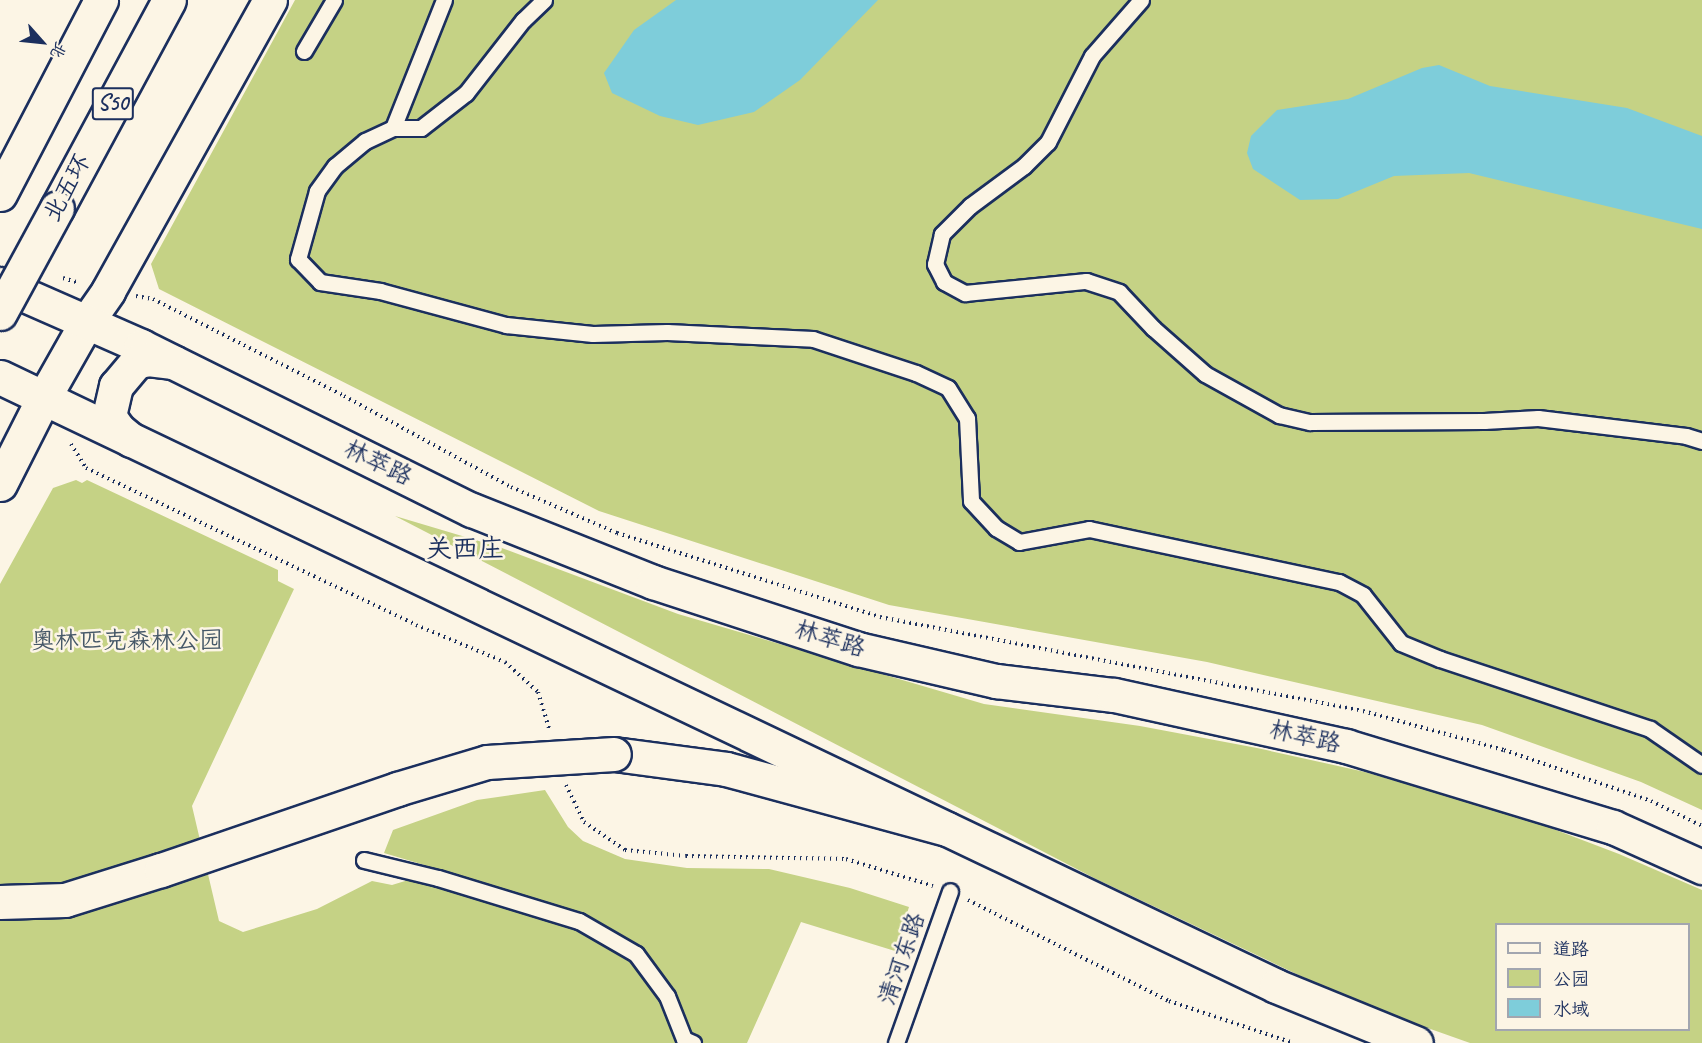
<!DOCTYPE html>
<meta charset="utf-8">
<style>
body{margin:0}
#map{position:relative;width:1702px;height:1043px;overflow:hidden;background:#fcf5e5;font-family:Caveat,"LXGW WenKai TC",sans-serif}
div>[style]{position:absolute}
.green>*{inset:0;background:#c5d285}
.water>*{inset:0;background:#7ecdda}
.path>*{height:4px;margin-top:-2px;transform-origin:0;background:repeating-linear-gradient(90deg,#1b2f5e 0 1.5px,transparent 0 6px)}
.roads{filter:drop-shadow(2px 0 #1b2f5e) drop-shadow(-2px 0 #1b2f5e) drop-shadow(0 2px #1b2f5e) drop-shadow(0 -2px #1b2f5e)}
.service>*{height:15px;margin:-7.5px;padding:0 7.5px;transform-origin:7.5px;border-radius:7.5px;background:#fcf5e5}
.tertiary>*{height:33px;margin:-16.5px;padding:0 16.5px;transform-origin:16.5px;border-radius:16.5px;background:#fcf5e5}
.primary>*{height:33px;margin:-16.5px;padding:0 16.5px;transform-origin:16.5px;border-radius:16.5px;background:#fcf5e5}
.motorway>*{height:33px;margin:-16.5px;padding:0 16.5px;transform-origin:16.5px;border-radius:16.5px;background:#fcf5e5}
.bridges{filter:drop-shadow(2px 0 #1b2f5e) drop-shadow(-2px 0 #1b2f5e) drop-shadow(0 2px #1b2f5e) drop-shadow(0 -2px #1b2f5e)}
.motorway-bridge>*{height:33px;margin:-16.5px;padding:0 16.5px;transform-origin:16.5px;border-radius:16.5px;background:#fcf5e5}
span{translate:-50% -50%;white-space:nowrap;text-align:center;line-height:1.15;-webkit-text-stroke:5px #fcf5e5;paint-order:stroke}
.shield-label span{padding:2px 4px;background:#fcf5e5;border:2px solid;border-radius:4px;-webkit-text-stroke-width:0}
.shield-label{font-size:22px;color:#1b2f5e;font-weight:700}
.street-label{font-size:24px;color:#1b2f5e}
.park-label{font-size:24px;color:#465868}
.neighbourhood-label{font-size:26px;color:#1b2f5e}
.legend{position:absolute;left:1495px;top:923px;width:195px;height:108px;box-sizing:border-box;background:#fcf5e5;border:2px solid #a2a6af;margin:0;padding:8px 10px;list-style:none;font-size:18px;color:#1b2f5e}
.legend li{display:flex;align-items:center;gap:12px;height:30px}
.legend b{width:30px;border:2px solid #a2a6af}
.north{position:absolute;left:12px;top:12px;width:60px;height:60px;-webkit-text-stroke:4px #fcf5e5;paint-order:stroke;rotate:117deg;font-size:16px;font-weight:700;line-height:24px;text-align:center;color:#1b2f5e}
.north::after{content:'';display:block;margin:auto;width:21px;height:27px;background:#1b2f5e;clip-path:polygon(50% 0,100% 100%,50% 72%,0 100%)}
</style>
<div id="map">
<div class="green">
<div style="clip-path:polygon(295px 0,1702px 0,1702px 810px,1641px 782px,1482px 725px,1207px 662px,889px 605px,599px 511px,159px 289px,151px 264px)"></div>
<div style="clip-path:polygon(76px 480px,82px 483px,87px 480px,278px 570px,278px 581px,294px 589px,192px 806px,219px 921px,243px 932px,317px 909px,372px 881px,392px 885px,441px 870px,384px 853px,393px 830px,477px 800px,545px 790px,568px 827px,583px 841px,625px 859px,687px 868px,769px 869px,850px 888px,909px 907px,895px 951px,801px 922px,747px 1043px,0 1043px,0 584px,53px 488px)"></div>
<div style="clip-path:polygon(evenodd,395px 516px,499px 547px,678px 614px,984px 704px,1140px 726px,1257px 748px,1365px 772px,1527px 819px,1619px 854px,1702px 890px,1702px 1043px,1470px 1043px,1360px 1004px,1096px 879px,395px 516px,1496px 924px,1688px 924px,1688px 1030px,1496px 1030px,1496px 924px)"></div>
</div>
<div class="water">
<div style="clip-path:polygon(676px 0,878px 0,800px 80px,754px 112px,698px 125px,660px 116px,612px 93px,604px 73px,634px 30px)"></div>
<div style="clip-path:polygon(1439px 65px,1490px 86px,1627px 108px,1702px 136px,1702px 229px,1469px 173px,1394px 176px,1338px 199px,1300px 200px,1253px 169px,1247px 153px,1251px 136px,1277px 110px,1348px 99px,1422px 68px)"></div>
</div>
<div class="path">
<div style="left:63px;top:278px;width:17px;rotate:17deg"></div>
<div style="left:136px;top:296px;width:17px;rotate:10deg"></div>
<div style="left:153px;top:299px;width:214px;rotate:26.9deg"></div>
<div style="left:344px;top:396px;width:190px;rotate:28.6deg"></div>
<div style="left:511px;top:487px;width:116px;rotate:23.5deg"></div>
<div style="left:617px;top:533px;width:276px;rotate:17.7deg"></div>
<div style="left:880px;top:617px;width:492px;rotate:11deg"></div>
<div style="left:1363px;top:711px;width:146px;rotate:15.5deg"></div>
<div style="left:1504px;top:750px;width:156px;rotate:19.1deg"></div>
<div style="left:1651px;top:801px;width:57px;rotate:26.1deg"></div>
<div style="left:71px;top:444px;width:28px;rotate:58deg"></div>
<div style="left:86px;top:468px;width:365px;rotate:25.4deg"></div>
<div style="left:416px;top:625px;width:96px;rotate:22.6deg"></div>
<div style="left:505px;top:662px;width:45px;rotate:42.3deg"></div>
<div style="left:538px;top:692px;width:39px;rotate:73deg"></div>
<div style="left:566px;top:785px;width:41px;rotate:64.1deg"></div>
<div style="left:584px;top:822px;width:50px;rotate:34.3deg"></div>
<div style="left:625px;top:850px;width:61px;rotate:5.6deg"></div>
<div style="left:686px;top:856px;width:160px;rotate:1.1deg"></div>
<div style="left:846px;top:859px;width:91px;rotate:17.2deg"></div>
<div style="left:968px;top:900px;width:225px;rotate:26.7deg"></div>
<div style="left:1169px;top:1001px;width:131px;rotate:18.7deg"></div>
</div>
<div class="roads">
<div class="service">
<div style="left:544px;top:0;width:29px;rotate:136deg"></div>
<div style="left:523px;top:20px;width:93px;rotate:128deg"></div>
<div style="left:466px;top:93px;width:57px;rotate:142.1deg"></div>
<div style="left:421px;top:128px;width:28px;rotate:180deg"></div>
<div style="left:393px;top:128px;width:31px;rotate:155deg"></div>
<div style="left:365px;top:141px;width:39px;rotate:140deg"></div>
<div style="left:335px;top:166px;width:31px;rotate:126deg"></div>
<div style="left:317px;top:191px;width:71px;rotate:105.6deg"></div>
<div style="left:298px;top:259px;width:32px;rotate:46deg"></div>
<div style="left:320px;top:282px;width:61px;rotate:8.5deg"></div>
<div style="left:380px;top:291px;width:131px;rotate:15.1deg"></div>
<div style="left:506px;top:325px;width:87px;rotate:5.9deg"></div>
<div style="left:593px;top:334px;width:74px;rotate:-1.5deg"></div>
<div style="left:667px;top:332px;width:146px;rotate:2.7deg"></div>
<div style="left:813px;top:339px;width:108px;rotate:18.3deg"></div>
<div style="left:916px;top:373px;width:35px;rotate:25deg"></div>
<div style="left:948px;top:388px;width:36px;rotate:58deg"></div>
<div style="left:967px;top:418px;width:83px;rotate:87.2deg"></div>
<div style="left:971px;top:501px;width:37px;rotate:47deg"></div>
<div style="left:996px;top:528px;width:27px;rotate:31deg"></div>
<div style="left:1019px;top:542px;width:71px;rotate:-10.5deg"></div>
<div style="left:1089px;top:529px;width:256px;rotate:12deg"></div>
<div style="left:1339px;top:582px;width:27px;rotate:28deg"></div>
<div style="left:1363px;top:595px;width:61px;rotate:51.6deg"></div>
<div style="left:1401px;top:643px;width:42px;rotate:22.3deg"></div>
<div style="left:1440px;top:659px;width:221px;rotate:18.4deg"></div>
<div style="left:1650px;top:729px;width:63px;rotate:34.7deg"></div>
<div style="left:1141px;top:0;width:74px;rotate:131.2deg"></div>
<div style="left:1092px;top:56px;width:97px;rotate:117.1deg"></div>
<div style="left:1048px;top:142px;width:34px;rotate:135deg"></div>
<div style="left:1024px;top:166px;width:67px;rotate:143.5deg"></div>
<div style="left:970px;top:206px;width:40px;rotate:135deg"></div>
<div style="left:942px;top:234px;width:31px;rotate:103deg"></div>
<div style="left:935px;top:264px;width:20px;rotate:63deg"></div>
<div style="left:944px;top:282px;width:24px;rotate:28deg"></div>
<div style="left:965px;top:293px;width:122px;rotate:-5.7deg"></div>
<div style="left:1086px;top:281px;width:35px;rotate:18deg"></div>
<div style="left:1119px;top:292px;width:50px;rotate:46.6deg"></div>
<div style="left:1153px;top:328px;width:69px;rotate:41.5deg"></div>
<div style="left:1205px;top:374px;width:85px;rotate:29deg"></div>
<div style="left:1279px;top:415px;width:32px;rotate:13deg"></div>
<div style="left:1310px;top:422px;width:174px;rotate:-0.3deg"></div>
<div style="left:1484px;top:421px;width:54px;rotate:-3.2deg"></div>
<div style="left:1538px;top:418px;width:149px;rotate:6.9deg"></div>
<div style="left:1686px;top:436px;width:17px;rotate:17deg"></div>
<div style="left:304px;top:51px;width:59px;rotate:-59.5deg"></div>
<div style="left:393px;top:128px;width:138px;rotate:-68.3deg"></div>
<div style="left:364px;top:860px;width:76px;rotate:13.7deg"></div>
<div style="left:438px;top:878px;width:147px;rotate:17deg"></div>
<div style="left:579px;top:921px;width:66px;rotate:30.1deg"></div>
<div style="left:636px;top:954px;width:52px;rotate:53.6deg"></div>
<div style="left:667px;top:996px;width:46px;rotate:68.4deg"></div>
<div style="left:684px;top:1039px;width:10px;rotate:24deg"></div>
<div style="left:896px;top:1043px;width:161px;rotate:-70.4deg"></div>
</div>
<div class="tertiary">
<div style="left:0;top:484px;width:95px;rotate:-63.2deg"></div>
<div style="left:43px;top:399px;width:87px;rotate:-60.5deg"></div>
<div style="left:86px;top:323px;width:39px;rotate:-55deg"></div>
<div style="left:108px;top:291px;width:333px;rotate:-60.9deg"></div>
</div>
<div class="primary">
<div style="left:0;top:284px;width:154px;rotate:23.7deg"></div>
<div style="left:141px;top:346px;width:369px;rotate:26.4deg"></div>
<div style="left:472px;top:510px;width:195px;rotate:21.7deg"></div>
<div style="left:653px;top:582px;width:216px;rotate:18.1deg"></div>
<div style="left:858px;top:649px;width:142px;rotate:13.1deg"></div>
<div style="left:996px;top:681px;width:119px;rotate:6.8deg"></div>
<div style="left:1114px;top:695px;width:238px;rotate:12.4deg"></div>
<div style="left:1346px;top:746px;width:279px;rotate:16.9deg"></div>
<div style="left:1613px;top:827px;width:98px;rotate:24.2deg"></div>
<div style="left:0;top:377px;width:1414px;rotate:25.51deg"></div>
<div style="left:1276px;top:986px;width:151px;rotate:22.2deg"></div>
<div style="left:131px;top:440px;width:17px;rotate:-140deg"></div>
<div style="left:118px;top:429px;width:16px;rotate:-125deg"></div>
<div style="left:109px;top:416px;width:31px;rotate:-77deg"></div>
<div style="left:116px;top:386px;width:31px;rotate:-50deg"></div>
<div style="left:136px;top:362px;width:12px;rotate:-14deg"></div>
<div style="left:148px;top:359px;width:25px;rotate:7deg"></div>
</div>
<div class="motorway">
<div style="left:0;top:194px;width:219px;rotate:-62.5deg"></div>
<div style="left:57px;top:208px;width:236px;rotate:-61.7deg"></div>
<div style="left:614px;top:754px;width:113px;rotate:7.6deg"></div>
<div style="left:726px;top:769px;width:229px;rotate:15.2deg"></div>
</div>
</div>
<div class="bridges">
<div class="motorway-bridge">
<div style="left:0;top:313px;width:119px;rotate:-61.5deg"></div>
<div style="left:0;top:902px;width:65px;rotate:-1.8deg"></div>
<div style="left:65px;top:900px;width:101px;rotate:-17.4deg"></div>
<div style="left:161px;top:870px;width:250px;rotate:-18.9deg"></div>
<div style="left:397px;top:789px;width:94px;rotate:-16.7deg"></div>
<div style="left:487px;top:762px;width:127px;rotate:-3.6deg"></div>
</div>
</div>
<div class="shield-label">
<span style="left:113px;top:104px">S50</span>
</div>
<div class="street-label">
<span style="left:67px;top:188px;rotate:-62deg">北五环</span>
<span style="left:378px;top:463px;rotate:26deg">林萃路</span>
<span style="left:830px;top:639px;rotate:17deg">林萃路</span>
<span style="left:1305px;top:737px;rotate:13deg">林萃路</span>
<span style="left:902px;top:959px;rotate:-71deg">清河东路</span>
</div>
<div class="park-label">
<span style="left:127px;top:641px">奥林匹克森林公园</span>
</div>
<div class="neighbourhood-label">
<span style="left:465px;top:549px">关西庄</span>
</div>
<ul class="legend">
<li><b style="height:8px;background:#fcf5e5"></b>道路</li>
<li><b style="height:16px;background:#c5d285"></b>公园</li>
<li><b style="height:16px;background:#7ecdda"></b>水域</li>
</ul>
<div class="north">北</div>
</div>
